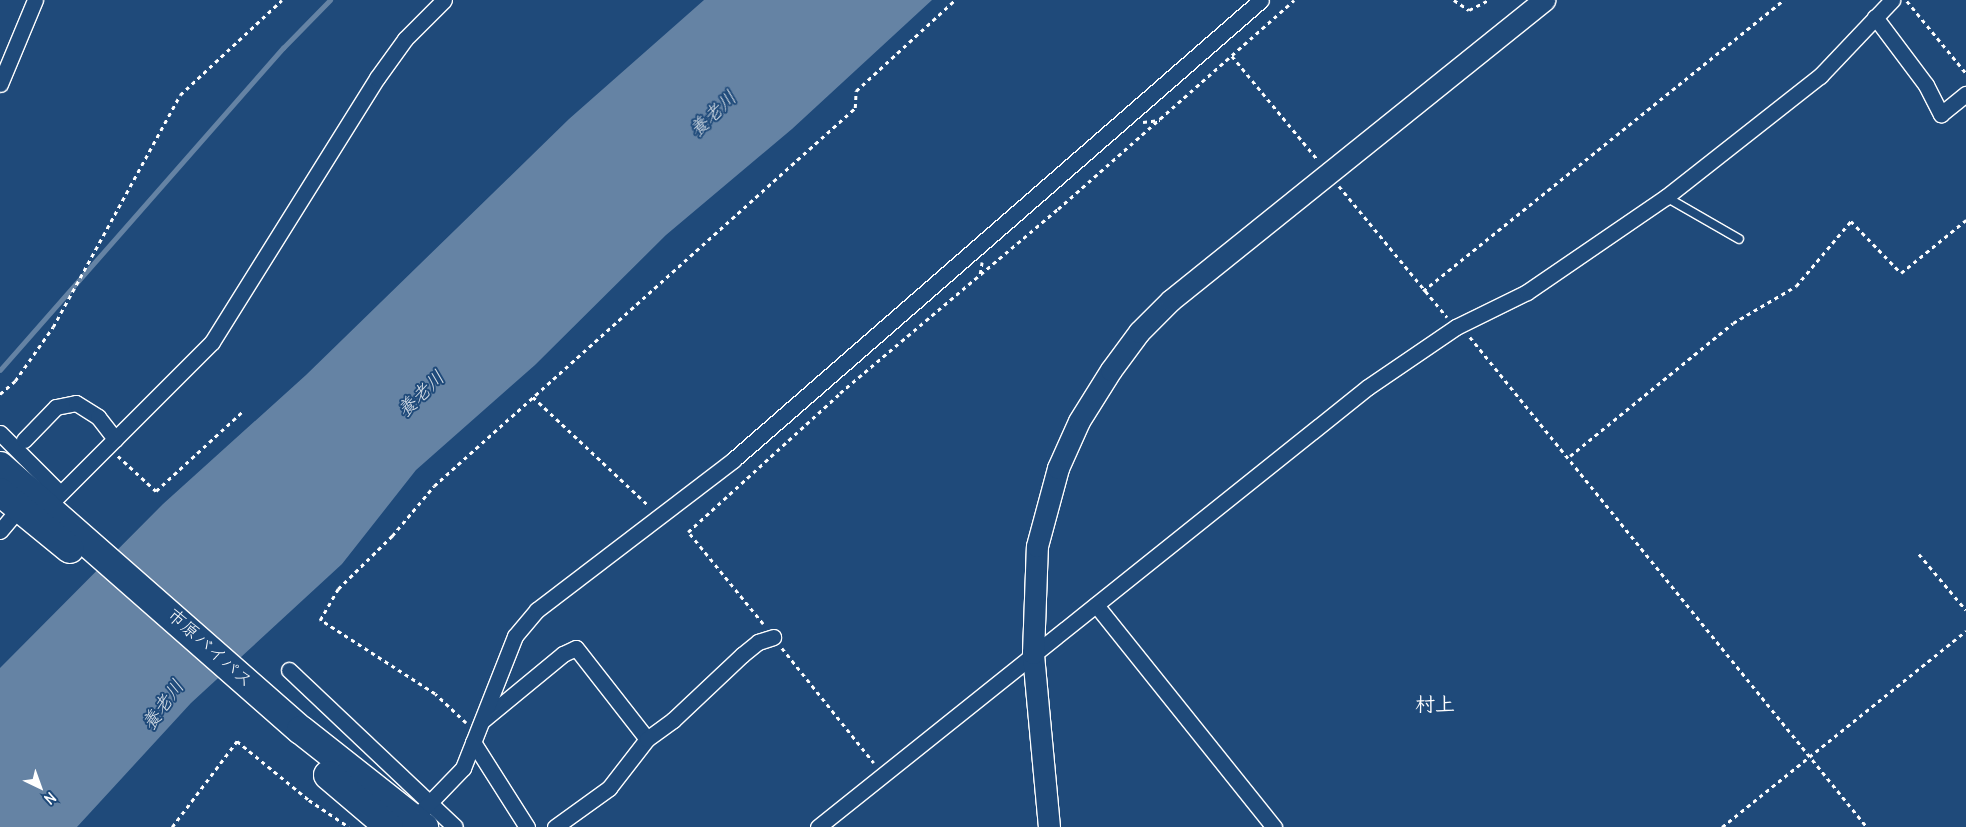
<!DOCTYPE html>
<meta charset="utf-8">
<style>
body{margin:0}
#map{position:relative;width:1966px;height:827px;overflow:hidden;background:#1f4a7a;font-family:Delius,"Klee One",sans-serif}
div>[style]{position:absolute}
.water>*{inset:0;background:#6583a4}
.stream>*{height:4.5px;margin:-2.25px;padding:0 2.25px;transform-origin:2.25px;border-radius:2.25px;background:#6583a4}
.path>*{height:2.5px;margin-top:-1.25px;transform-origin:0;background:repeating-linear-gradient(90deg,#fff 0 4px,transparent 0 8px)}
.roads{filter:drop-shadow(1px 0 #fff) drop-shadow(-1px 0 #fff) drop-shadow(0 1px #fff) drop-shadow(0 -1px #fff)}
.lane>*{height:8px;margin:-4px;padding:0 4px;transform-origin:4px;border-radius:4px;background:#1f4a7a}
.street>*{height:15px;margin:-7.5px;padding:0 7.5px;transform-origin:7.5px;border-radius:7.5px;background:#1f4a7a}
.secondary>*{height:21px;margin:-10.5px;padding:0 10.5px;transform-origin:10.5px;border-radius:10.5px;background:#1f4a7a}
.highway>*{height:28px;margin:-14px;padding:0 14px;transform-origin:14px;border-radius:14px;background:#1f4a7a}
span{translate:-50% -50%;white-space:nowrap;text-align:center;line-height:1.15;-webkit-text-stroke:4px #1f4a7a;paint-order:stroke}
.street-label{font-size:18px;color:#fff}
.water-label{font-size:19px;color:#d8e0e8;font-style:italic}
.quarter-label{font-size:20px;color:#fff;font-weight:700}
.north{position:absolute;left:15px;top:762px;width:50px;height:50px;-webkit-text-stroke:4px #1f4a7a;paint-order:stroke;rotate:138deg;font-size:14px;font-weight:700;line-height:20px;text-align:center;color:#fff}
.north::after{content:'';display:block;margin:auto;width:18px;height:22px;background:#fff;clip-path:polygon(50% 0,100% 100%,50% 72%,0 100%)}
</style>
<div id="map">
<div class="water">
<div style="clip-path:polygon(704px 0,932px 0,792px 129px,666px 235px,535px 365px,416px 470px,342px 564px,191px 703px,77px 827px,0 827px,0 668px,163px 504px,306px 375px,569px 119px)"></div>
</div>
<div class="stream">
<div style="left:0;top:370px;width:429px;rotate:-48.7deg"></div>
<div style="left:283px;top:48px;width:67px;rotate:-45.6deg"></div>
</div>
<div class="path">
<div style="left:1454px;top:0;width:18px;rotate:34deg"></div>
<div style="left:1469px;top:10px;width:22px;rotate:-27deg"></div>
<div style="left:1907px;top:1px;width:93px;rotate:50.7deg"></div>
<div style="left:1232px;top:56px;width:135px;rotate:50.4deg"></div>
<div style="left:1143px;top:122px;width:17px;rotate:-7deg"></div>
<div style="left:1339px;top:186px;width:170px;rotate:50.5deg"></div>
<div style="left:980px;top:274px;width:12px;rotate:-81deg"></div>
<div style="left:1423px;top:291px;width:464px;rotate:-38.9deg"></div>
<div style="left:1470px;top:337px;width:631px;rotate:50.99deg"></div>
<div style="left:0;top:394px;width:20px;rotate:-41deg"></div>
<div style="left:15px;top:381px;width:66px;rotate:-54.9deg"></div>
<div style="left:53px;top:327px;width:264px;rotate:-61.3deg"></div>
<div style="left:180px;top:95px;width:139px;rotate:-43deg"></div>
<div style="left:533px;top:397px;width:159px;rotate:43.2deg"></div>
<div style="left:118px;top:456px;width:52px;rotate:42.6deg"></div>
<div style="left:156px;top:491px;width:117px;rotate:-42.6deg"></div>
<div style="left:1570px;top:456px;width:210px;rotate:-39.2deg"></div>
<div style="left:1733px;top:323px;width:73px;rotate:-30.4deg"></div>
<div style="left:1796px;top:286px;width:85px;rotate:-49.8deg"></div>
<div style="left:1851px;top:221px;width:72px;rotate:46.1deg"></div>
<div style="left:1901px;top:273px;width:84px;rotate:-39.2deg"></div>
<div style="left:1919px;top:554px;width:73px;rotate:50deg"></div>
<div style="left:763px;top:624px;width:119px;rotate:-129.2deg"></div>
<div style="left:688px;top:532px;width:206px;rotate:-42.4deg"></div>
<div style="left:840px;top:393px;width:285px;rotate:-40.2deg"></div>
<div style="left:1058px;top:209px;width:315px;rotate:-41.5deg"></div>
<div style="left:782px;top:648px;width:147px;rotate:51.3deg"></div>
<div style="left:466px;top:723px;width:42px;rotate:-136.9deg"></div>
<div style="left:435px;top:694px;width:137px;rotate:-147.2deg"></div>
<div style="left:320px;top:620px;width:36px;rotate:-60deg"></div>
<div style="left:338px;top:589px;width:76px;rotate:-44.5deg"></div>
<div style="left:392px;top:536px;width:65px;rotate:-50deg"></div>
<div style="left:434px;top:486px;width:566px;rotate:-41.92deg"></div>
<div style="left:855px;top:108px;width:17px;rotate:-87deg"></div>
<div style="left:856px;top:91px;width:134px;rotate:-42.6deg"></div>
<div style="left:172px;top:827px;width:108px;rotate:-52.9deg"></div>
<div style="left:237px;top:741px;width:93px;rotate:39.3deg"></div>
<div style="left:309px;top:800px;width:48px;rotate:34deg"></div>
<div style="left:1722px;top:827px;width:313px;rotate:-38.8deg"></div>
</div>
<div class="roads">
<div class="lane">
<div style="left:1666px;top:197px;width:84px;rotate:29.9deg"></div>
</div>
<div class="street">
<div style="left:1875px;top:17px;width:85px;rotate:53.1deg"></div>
<div style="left:1926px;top:85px;width:33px;rotate:63deg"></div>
<div style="left:1941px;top:114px;width:32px;rotate:-39deg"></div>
<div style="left:0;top:84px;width:91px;rotate:-67.4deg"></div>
<div style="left:0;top:433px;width:83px;rotate:45deg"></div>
<div style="left:24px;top:440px;width:46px;rotate:-45.9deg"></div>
<div style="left:56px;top:407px;width:20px;rotate:-11deg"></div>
<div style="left:76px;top:403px;width:26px;rotate:32deg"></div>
<div style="left:98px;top:417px;width:28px;rotate:52deg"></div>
<div style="left:48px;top:506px;width:232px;rotate:-45deg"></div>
<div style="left:212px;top:342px;width:311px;rotate:-58deg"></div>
<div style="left:377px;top:78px;width:48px;rotate:-54.3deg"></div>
<div style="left:405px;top:39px;width:55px;rotate:-45deg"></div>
<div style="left:0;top:531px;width:30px;rotate:-50deg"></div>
<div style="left:1096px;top:605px;width:285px;rotate:51.3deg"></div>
<div style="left:289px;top:670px;width:228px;rotate:43.4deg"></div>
<div style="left:483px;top:720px;width:104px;rotate:-39.5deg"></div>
<div style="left:563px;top:654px;width:14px;rotate:-25deg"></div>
<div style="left:576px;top:648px;width:115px;rotate:52deg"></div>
<div style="left:473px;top:742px;width:101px;rotate:57.6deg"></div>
<div style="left:409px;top:824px;width:78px;rotate:-46deg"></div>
<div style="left:463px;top:768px;width:142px;rotate:-68.5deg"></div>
<div style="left:515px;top:636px;width:34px;rotate:-50deg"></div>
<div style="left:537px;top:610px;width:247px;rotate:-37.4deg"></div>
<div style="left:733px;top:460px;width:700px;rotate:-41.06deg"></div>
<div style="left:555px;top:827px;width:67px;rotate:-35.8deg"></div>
<div style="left:609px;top:788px;width:62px;rotate:-52.2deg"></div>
<div style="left:647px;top:739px;width:32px;rotate:-36deg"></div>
<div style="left:673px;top:720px;width:95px;rotate:-43.3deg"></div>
<div style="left:742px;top:655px;width:21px;rotate:-39deg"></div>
<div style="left:758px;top:642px;width:16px;rotate:-18deg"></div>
<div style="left:818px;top:827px;width:704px;rotate:-38.66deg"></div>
<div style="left:1368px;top:387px;width:107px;rotate:-34.3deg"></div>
<div style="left:1456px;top:327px;width:79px;rotate:-26.2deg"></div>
<div style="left:1527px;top:292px;width:168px;rotate:-34.4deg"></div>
<div style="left:1666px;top:197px;width:196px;rotate:-38.2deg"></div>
<div style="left:1820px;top:76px;width:105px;rotate:-46.5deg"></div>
</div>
<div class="secondary">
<div style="left:1049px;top:827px;width:175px;rotate:-95.3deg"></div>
<div style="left:1033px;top:653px;width:107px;rotate:-87.9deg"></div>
<div style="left:1037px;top:546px;width:81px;rotate:-74.9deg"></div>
<div style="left:1058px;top:468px;width:51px;rotate:-65.9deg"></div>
<div style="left:1079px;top:421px;width:60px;rotate:-57.9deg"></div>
<div style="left:1111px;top:370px;width:47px;rotate:-53.6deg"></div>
<div style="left:1139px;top:332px;width:45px;rotate:-45deg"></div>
<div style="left:1171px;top:300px;width:479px;rotate:-38.8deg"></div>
</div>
<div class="highway">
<div style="left:0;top:466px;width:400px;rotate:41.3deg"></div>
<div style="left:301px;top:730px;width:157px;rotate:38.3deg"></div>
<div style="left:0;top:492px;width:90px;rotate:39.2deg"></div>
<div style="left:328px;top:775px;width:80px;rotate:40.4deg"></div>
</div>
</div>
<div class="street-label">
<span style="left:210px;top:648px;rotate:42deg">市原バイパス</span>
</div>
<div class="water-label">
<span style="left:713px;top:114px;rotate:-44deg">養老川</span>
<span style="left:421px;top:394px;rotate:-44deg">養老川</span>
<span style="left:163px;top:705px;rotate:-54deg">養老川</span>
</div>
<div class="quarter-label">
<span style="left:1435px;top:703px">村上</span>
</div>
<div class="north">N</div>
</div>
